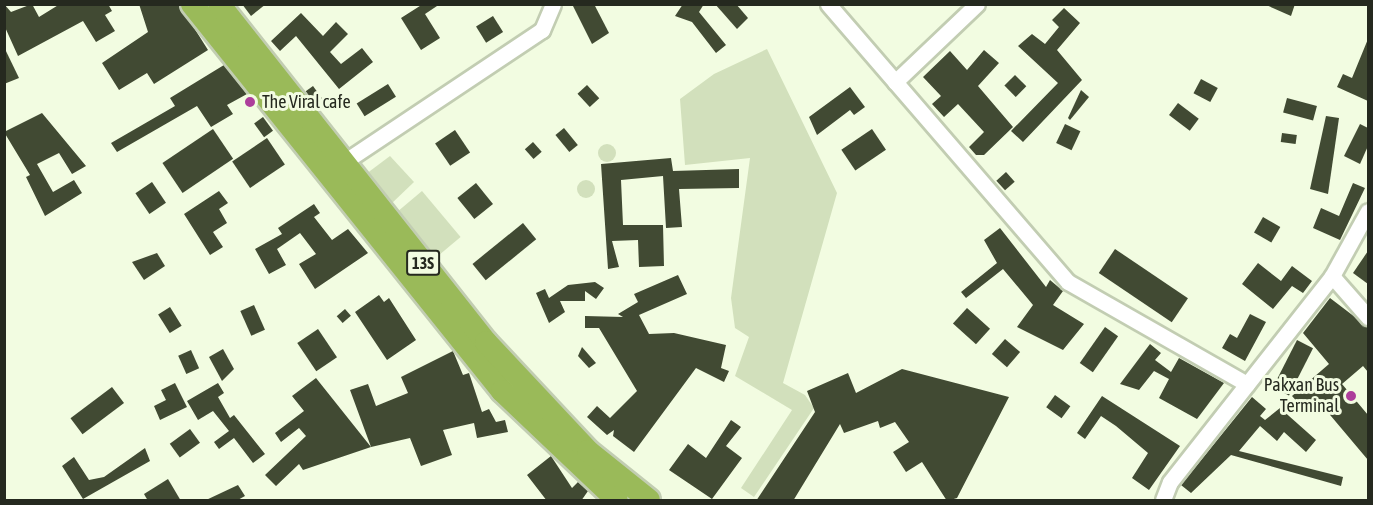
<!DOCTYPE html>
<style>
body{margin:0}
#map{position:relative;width:1373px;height:505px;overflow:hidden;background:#f2fce1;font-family:"Asap Condensed",sans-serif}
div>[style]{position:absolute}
.green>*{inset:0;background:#d2e0bc;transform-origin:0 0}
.round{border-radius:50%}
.building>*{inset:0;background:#414a33;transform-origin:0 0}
.roads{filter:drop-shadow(2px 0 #c2cdb2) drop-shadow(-2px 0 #c2cdb2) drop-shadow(0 2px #c2cdb2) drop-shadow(0 -2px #c2cdb2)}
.minor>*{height:15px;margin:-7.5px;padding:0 7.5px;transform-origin:7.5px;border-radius:7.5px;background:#fff}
.highway>*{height:22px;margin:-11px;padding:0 11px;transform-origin:11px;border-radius:11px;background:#9aba59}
.dots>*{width:16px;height:16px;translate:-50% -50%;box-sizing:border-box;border:3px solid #f2fce1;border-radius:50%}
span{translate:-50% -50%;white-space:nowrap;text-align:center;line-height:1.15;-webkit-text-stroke:6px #f2fce1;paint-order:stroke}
.shield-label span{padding:2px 4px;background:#f2fce1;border:2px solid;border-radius:4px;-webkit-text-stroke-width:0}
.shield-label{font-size:16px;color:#25291f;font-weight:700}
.poi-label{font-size:18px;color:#25291f}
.left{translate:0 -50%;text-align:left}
.right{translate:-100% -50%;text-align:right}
.frame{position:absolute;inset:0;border:6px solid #25291f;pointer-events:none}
</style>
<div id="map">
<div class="green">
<div style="clip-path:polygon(767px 49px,837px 193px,783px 383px,805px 395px,814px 408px,754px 497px,741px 488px,792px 410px,735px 376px,749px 337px,735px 328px,731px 298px,750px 158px,685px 165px,680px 99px,714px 74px)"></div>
<div class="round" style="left:598px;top:144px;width:18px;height:18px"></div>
<div style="clip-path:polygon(390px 156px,414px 182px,390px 205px,366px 174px)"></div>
<div class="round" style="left:577px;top:180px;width:18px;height:18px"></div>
<div style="left:422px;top:191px;width:60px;height:36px;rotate:50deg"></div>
</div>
<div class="building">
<div style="clip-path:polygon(4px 4px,11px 12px,32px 4px,39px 17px,60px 4px,108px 4px,112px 11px,105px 15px,115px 31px,96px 42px,83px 21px,18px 56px,4px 25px)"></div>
<div style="clip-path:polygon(139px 4px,179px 4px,208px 50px,154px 84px,147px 73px,119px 90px,102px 63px,148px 32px)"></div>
<div style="clip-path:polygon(242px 4px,266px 4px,251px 16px)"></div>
<div style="clip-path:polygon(423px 4px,440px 4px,425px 14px,440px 38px,421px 50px,401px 18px)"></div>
<div style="clip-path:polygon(572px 4px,594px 4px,609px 33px,592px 44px)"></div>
<div style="clip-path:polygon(683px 4px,704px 4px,699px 12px,726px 45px,716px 53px,692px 22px,675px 16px)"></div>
<div style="clip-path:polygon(715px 4px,736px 4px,748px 18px,737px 29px)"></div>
<div style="clip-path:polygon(1264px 4px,1295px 4px,1291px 16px)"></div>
<div style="clip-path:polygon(1064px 8px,1080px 23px,1057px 50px,1082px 80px,1023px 142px,1011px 131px,1058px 83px,1018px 46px,1032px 34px,1045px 44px,1059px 27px,1052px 20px)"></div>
<div style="clip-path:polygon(301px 13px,323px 36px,336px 22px,348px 34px,330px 52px,341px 64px,362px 48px,373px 62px,339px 89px,296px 36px,280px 51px,271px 41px)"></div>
<div style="left:493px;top:16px;width:19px;height:20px;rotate:58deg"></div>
<div style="clip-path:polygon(1368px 39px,1368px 101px,1337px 87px,1343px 74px,1352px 78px)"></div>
<div style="clip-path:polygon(4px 47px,19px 78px,4px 84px)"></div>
<div style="clip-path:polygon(984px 50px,999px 63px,978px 86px,1013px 127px,984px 155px,976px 155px,969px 147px,984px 132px,958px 104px,944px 117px,932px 104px,941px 96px,923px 77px,950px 51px,967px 70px)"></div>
<div style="clip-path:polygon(224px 65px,247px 94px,227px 105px,233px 114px,211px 127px,197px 106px,117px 152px,111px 143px,175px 106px,170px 98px)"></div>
<div style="left:1015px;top:75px;width:16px;height:15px;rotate:45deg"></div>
<div style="left:1201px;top:79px;width:19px;height:16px;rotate:28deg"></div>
<div style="left:388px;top:84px;width:15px;height:37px;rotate:58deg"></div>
<div style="left:587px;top:85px;width:18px;height:13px;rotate:47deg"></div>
<div style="left:313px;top:86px;width:17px;height:9px;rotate:54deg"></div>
<div style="clip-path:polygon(850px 87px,865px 107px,854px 115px,850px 110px,817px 135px,809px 117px)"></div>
<div style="clip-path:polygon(1081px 90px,1089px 97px,1070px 120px,1068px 118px)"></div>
<div style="left:1287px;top:98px;width:31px;height:15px;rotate:15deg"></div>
<div style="left:1178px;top:103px;width:26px;height:15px;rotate:37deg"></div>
<div style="clip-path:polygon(42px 113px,86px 166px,72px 174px,59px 153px,37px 164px,53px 192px,74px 180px,82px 193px,45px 216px,26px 177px,30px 175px,4px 132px)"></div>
<div style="clip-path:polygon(1326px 116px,1339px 118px,1328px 194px,1310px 189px)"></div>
<div style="left:263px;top:117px;width:17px;height:11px;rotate:54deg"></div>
<div style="left:1065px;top:124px;width:17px;height:21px;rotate:25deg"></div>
<div style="clip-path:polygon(1360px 124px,1368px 128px,1368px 146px,1360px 164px,1344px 156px)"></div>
<div style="left:564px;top:128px;width:22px;height:11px;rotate:51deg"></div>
<div style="left:213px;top:129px;width:36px;height:61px;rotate:56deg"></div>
<div style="left:872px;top:129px;width:25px;height:37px;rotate:56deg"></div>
<div style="left:455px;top:130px;width:27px;height:24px;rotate:56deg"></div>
<div style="left:1282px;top:133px;width:15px;height:9px;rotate:8deg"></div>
<div style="left:267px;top:138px;width:32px;height:42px;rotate:56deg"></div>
<div style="left:533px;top:142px;width:13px;height:11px;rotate:48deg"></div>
<div style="clip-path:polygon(671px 158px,673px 171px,739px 169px,739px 188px,679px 189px,682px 227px,666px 228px,663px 176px,621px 180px,623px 225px,663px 225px,664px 266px,639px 267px,638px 240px,612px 241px,619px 267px,608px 269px,601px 164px)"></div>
<div style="left:1006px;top:172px;width:13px;height:13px;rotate:48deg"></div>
<div style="left:152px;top:182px;width:25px;height:20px;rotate:56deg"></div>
<div style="left:476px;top:183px;width:27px;height:24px;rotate:51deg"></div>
<div style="clip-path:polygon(1353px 183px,1365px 188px,1340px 240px,1313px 228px,1321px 208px,1339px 216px)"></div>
<div style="clip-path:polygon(219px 191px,228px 203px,219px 209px,227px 223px,213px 232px,223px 247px,210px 255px,184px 214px)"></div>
<div style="clip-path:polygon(314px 204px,320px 213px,314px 217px,332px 240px,348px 229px,368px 253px,315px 289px,299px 264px,316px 254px,300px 233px,277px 249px,286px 265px,269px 274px,255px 249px,282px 234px,278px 228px)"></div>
<div style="left:1263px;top:217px;width:20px;height:18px;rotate:30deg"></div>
<div style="left:523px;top:223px;width:21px;height:65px;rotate:51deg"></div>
<div style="clip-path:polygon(1000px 228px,1046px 287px,1050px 280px,1063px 291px,1053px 305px,1084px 324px,1063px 350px,1017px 327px,1033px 305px,1003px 269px,966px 298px,961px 292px,997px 263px,984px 240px)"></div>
<div style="left:1115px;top:249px;width:88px;height:29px;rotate:34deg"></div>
<div style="clip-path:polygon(1368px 251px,1368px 284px,1353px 273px)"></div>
<div style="clip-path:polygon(157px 253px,165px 266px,144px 280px,132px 262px)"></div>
<div style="clip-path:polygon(1258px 263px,1281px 281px,1292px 266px,1312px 281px,1303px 293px,1292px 286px,1273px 309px,1242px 284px)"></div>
<div style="clip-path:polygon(678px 275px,687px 294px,639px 315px,649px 334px,674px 333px,726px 345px,721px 368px,729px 371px,724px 382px,696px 368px,634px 452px,613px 436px,614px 430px,607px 435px,587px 417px,597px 406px,610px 418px,637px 391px,599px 328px,585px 328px,585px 316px,623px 317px,618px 314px,638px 302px,634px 294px)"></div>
<div style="clip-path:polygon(595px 282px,604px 288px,596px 299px,585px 291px,585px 301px,560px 301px,565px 312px,549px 323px,536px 293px,545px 289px,549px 298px,568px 285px)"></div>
<div style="clip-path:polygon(379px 295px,384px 302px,389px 298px,416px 340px,387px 360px,355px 312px)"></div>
<div style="clip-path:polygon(1330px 298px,1368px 327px,1368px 372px,1363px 366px,1342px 384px,1368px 415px,1368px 460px,1320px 403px,1308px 414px,1292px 396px,1329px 364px,1303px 333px)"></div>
<div style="left:254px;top:305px;width:27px;height:15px;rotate:66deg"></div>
<div style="left:170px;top:307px;width:22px;height:14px;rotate:58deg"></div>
<div style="left:967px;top:308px;width:31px;height:21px;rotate:42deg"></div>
<div style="left:345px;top:309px;width:9px;height:11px;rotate:49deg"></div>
<div style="clip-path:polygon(1250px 314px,1266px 322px,1245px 361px,1222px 348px,1230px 334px,1237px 338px)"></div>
<div style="left:1105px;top:327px;width:16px;height:44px;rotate:35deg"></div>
<div style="left:318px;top:329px;width:34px;height:25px;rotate:56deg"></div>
<div style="left:1005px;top:339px;width:20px;height:20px;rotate:41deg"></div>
<div style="left:1297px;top:340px;width:18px;height:53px;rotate:27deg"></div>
<div style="clip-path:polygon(1150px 344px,1161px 353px,1155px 360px,1171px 372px,1179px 358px,1224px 383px,1197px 419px,1159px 398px,1169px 379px,1154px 371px,1139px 390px,1120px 384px)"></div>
<div style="clip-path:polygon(582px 347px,596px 363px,589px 368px,578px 356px)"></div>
<div style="clip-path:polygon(223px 349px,234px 369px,222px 381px,209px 357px)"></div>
<div style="left:191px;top:350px;width:20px;height:14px;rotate:66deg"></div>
<div style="clip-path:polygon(453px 351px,463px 375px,469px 373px,482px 412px,489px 409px,496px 422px,505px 420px,508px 432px,477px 438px,474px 423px,443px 430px,452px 455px,421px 466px,410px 438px,371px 447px,350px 390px,368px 384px,376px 406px,408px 393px,401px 377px)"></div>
<div style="clip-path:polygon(902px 369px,1009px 397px,957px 498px,947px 501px,922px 462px,906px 472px,893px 452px,909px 442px,895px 422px,880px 428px,878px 421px,844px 433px,840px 424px,793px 501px,756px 501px,815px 412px,807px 391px,848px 373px,856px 393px)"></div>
<div style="clip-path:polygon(316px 378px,371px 447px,303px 470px,299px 464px,276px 486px,265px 475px,306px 436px,299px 428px,281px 442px,275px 433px,304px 411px,292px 396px)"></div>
<div style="clip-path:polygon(175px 383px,187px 407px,160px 420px,154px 406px,166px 400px,161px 390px)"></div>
<div style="clip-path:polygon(218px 383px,224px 393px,218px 397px,230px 418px,234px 415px,265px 454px,253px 463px,234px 438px,219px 449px,214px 442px,229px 431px,213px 411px,198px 420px,187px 401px)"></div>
<div style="left:112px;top:387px;width:20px;height:52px;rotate:53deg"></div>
<div style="left:1055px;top:395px;width:19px;height:15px;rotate:36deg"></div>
<div style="clip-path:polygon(1102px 396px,1180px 446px,1149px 490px,1132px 478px,1148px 453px,1116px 426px,1101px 416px,1085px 439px,1077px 433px)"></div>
<div style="clip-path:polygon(1252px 397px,1266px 409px,1260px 416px,1265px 420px,1280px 408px,1316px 440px,1306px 452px,1284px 432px,1277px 441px,1260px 426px,1239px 451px,1343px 477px,1341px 486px,1231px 455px,1191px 493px,1181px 485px)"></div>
<div style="clip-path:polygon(731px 420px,741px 427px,726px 446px,742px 458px,712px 499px,669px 470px,688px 444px,706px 458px)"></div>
<div style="left:190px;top:429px;width:17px;height:25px;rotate:54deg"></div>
<div style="clip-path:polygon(145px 448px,150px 461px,83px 499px,62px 466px,74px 457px,89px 480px,104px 477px)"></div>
<div style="clip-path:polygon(551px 456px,572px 488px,578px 482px,588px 491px,581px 501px,547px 501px,527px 475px)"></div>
<div style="clip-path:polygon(168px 479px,181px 501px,148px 501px,144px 494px)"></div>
<div style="clip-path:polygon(238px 485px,245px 496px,236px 501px,204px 501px)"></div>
</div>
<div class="roads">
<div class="minor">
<div style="left:828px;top:4px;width:367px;rotate:49.2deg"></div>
<div style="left:1068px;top:282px;width:206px;rotate:29.7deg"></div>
<div style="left:895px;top:82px;width:113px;rotate:-43.6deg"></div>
<div style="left:338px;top:166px;width:245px;rotate:-33.7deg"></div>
<div style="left:542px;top:30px;width:28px;rotate:-67deg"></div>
<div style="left:1332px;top:276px;width:55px;rotate:48.7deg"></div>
<div style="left:1163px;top:500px;width:19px;rotate:-69deg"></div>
<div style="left:1170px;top:482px;width:262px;rotate:-51.8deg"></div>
<div style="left:1332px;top:276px;width:74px;rotate:-61deg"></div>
</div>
<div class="highway">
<div style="left:192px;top:4px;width:496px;rotate:51.3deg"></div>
<div style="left:502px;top:391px;width:158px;rotate:43.5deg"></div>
<div style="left:219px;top:4px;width:431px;rotate:51.7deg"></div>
<div style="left:486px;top:342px;width:149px;rotate:46.9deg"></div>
<div style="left:588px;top:451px;width:78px;rotate:38.8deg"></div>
</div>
</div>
<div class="dots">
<div style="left:250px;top:102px;background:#ad3e9b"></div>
<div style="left:1351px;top:396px;background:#ad3e9b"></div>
</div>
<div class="shield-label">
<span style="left:423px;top:263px">13S</span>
</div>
<div class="poi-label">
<span class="left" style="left:262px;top:102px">The Viral cafe</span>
<span class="right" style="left:1339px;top:396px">Pakxan Bus<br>Terminal</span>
</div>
<div class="frame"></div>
</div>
